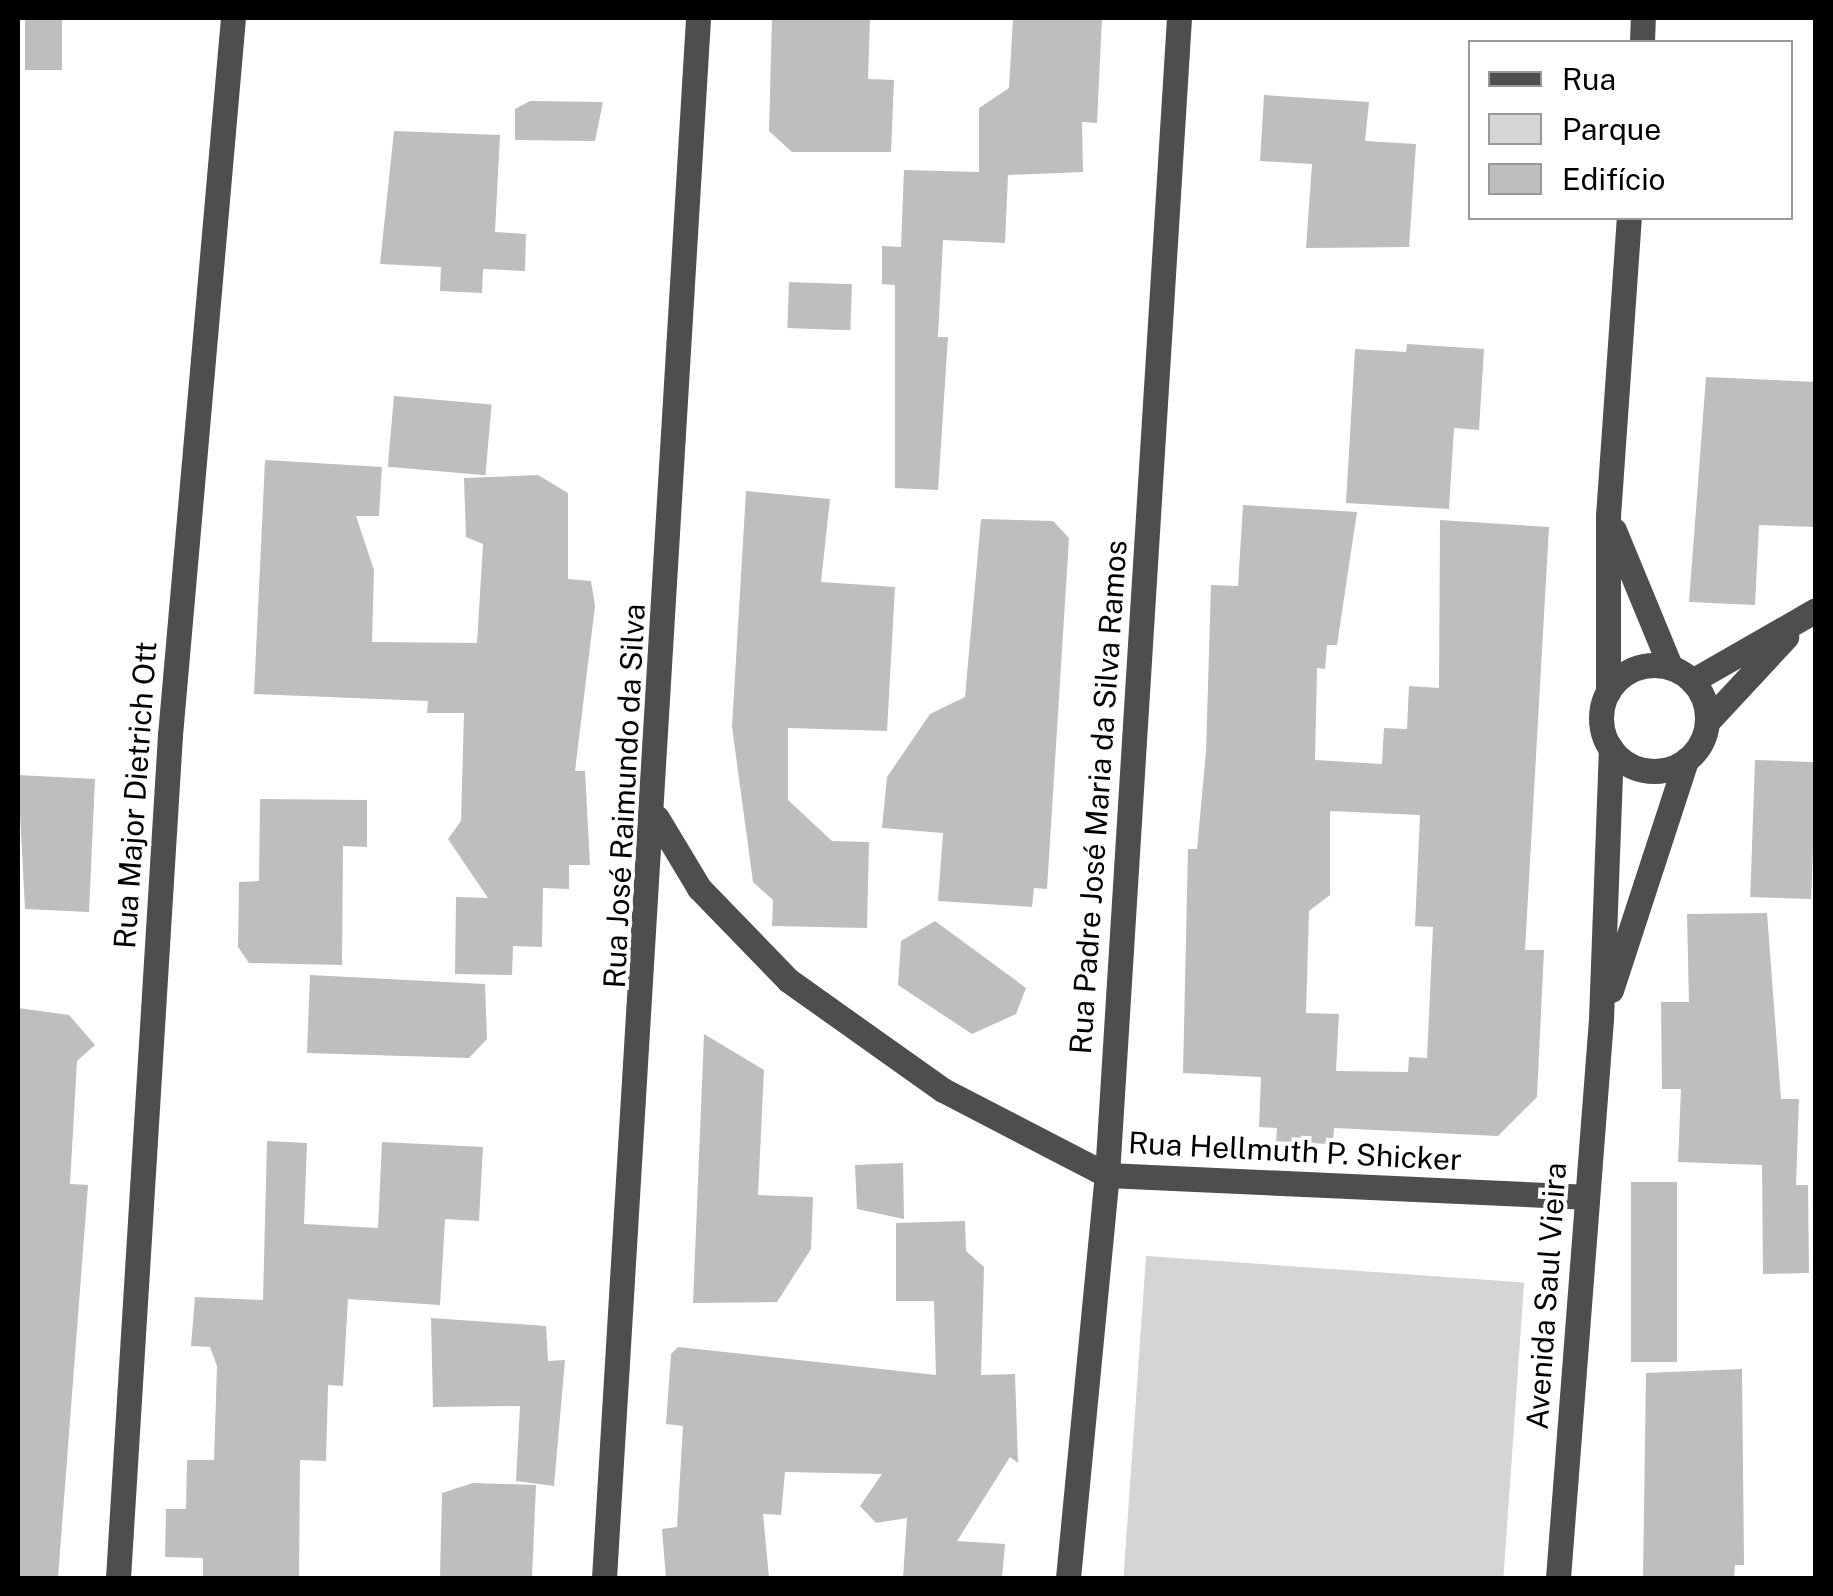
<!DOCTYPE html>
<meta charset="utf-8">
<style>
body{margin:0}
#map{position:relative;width:1833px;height:1596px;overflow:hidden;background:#fff;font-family:"Public Sans",sans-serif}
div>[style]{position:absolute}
.green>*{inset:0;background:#d5d5d5;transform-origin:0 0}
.building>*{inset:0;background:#bebebe;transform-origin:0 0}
.minor>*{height:25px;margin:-12.5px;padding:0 12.5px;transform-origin:12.5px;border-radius:12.5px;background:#4e4e4e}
.minor>.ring{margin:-12.5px;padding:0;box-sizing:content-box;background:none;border:25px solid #4e4e4e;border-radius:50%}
span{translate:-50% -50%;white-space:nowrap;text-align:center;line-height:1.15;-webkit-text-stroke:8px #fff;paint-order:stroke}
.street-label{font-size:30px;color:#000}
.frame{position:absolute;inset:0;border:20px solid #000;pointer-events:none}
.legend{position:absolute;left:1468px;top:40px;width:325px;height:180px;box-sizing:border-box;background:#fff;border:2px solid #999;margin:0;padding:12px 18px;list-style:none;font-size:30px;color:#000}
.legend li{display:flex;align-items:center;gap:20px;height:50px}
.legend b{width:50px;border:2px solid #999}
</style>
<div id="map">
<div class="green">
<div style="left:1146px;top:1256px;width:379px;height:323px;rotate:4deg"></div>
</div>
<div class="building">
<div style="left:25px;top:18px;width:37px;height:52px"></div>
<div style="clip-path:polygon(772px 18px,870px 18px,868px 79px,894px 80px,891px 152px,792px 152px,769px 131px)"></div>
<div style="clip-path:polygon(1013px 18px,1102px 18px,1097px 123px,1082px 122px,1083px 172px,1008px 175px,1005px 243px,943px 240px,938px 337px,948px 337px,938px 490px,895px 488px,895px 285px,882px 284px,882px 246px,901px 247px,904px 170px,979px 172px,979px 108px,1009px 88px)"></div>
<div style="clip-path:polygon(1264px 95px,1369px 102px,1365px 141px,1416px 144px,1409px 247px,1306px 248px,1312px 164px,1260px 161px)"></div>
<div style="clip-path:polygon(530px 101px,603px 102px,595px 141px,515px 140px,515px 109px)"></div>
<div style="clip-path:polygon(394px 131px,500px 135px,495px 232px,526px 234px,525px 271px,483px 269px,482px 293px,440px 291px,441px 267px,380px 264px)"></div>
<div style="left:789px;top:282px;width:63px;height:46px;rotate:2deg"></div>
<div style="clip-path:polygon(1407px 344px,1484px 349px,1479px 430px,1454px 428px,1449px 509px,1346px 503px,1355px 349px,1406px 352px)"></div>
<div style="clip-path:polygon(1706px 377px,1816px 382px,1816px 527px,1759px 525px,1755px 605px,1689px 602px)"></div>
<div style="left:394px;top:396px;width:98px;height:71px;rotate:5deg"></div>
<div style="clip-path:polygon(265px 460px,382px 467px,379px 516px,356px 516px,374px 570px,372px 642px,477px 643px,483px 544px,466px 537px,464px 478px,538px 475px,568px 493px,568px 579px,591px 581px,595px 606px,575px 771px,585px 771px,590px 865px,569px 865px,569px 889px,543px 888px,542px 947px,513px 946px,512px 975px,455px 974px,456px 897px,488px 898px,448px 839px,461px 821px,464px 713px,427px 713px,428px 701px,254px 694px)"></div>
<div style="clip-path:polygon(746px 491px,830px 499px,821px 582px,895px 587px,887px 731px,788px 728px,788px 800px,832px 841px,869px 842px,867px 928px,772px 926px,773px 900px,753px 882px,732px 727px)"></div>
<div style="clip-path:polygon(evenodd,1243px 505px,1357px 512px,1337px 645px,1327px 645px,1325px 669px,1317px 668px,1315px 760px,1382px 764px,1384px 728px,1407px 729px,1409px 686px,1439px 688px,1440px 520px,1549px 527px,1525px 950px,1544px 950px,1537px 1097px,1498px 1136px,1334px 1128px,1333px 1144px,1276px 1142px,1277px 1128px,1259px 1127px,1261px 1077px,1183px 1073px,1188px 849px,1197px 849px,1206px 752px,1211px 585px,1238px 586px,1243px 505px,1330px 811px,1420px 815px,1415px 926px,1433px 927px,1427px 1058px,1409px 1057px,1408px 1072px,1336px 1071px,1339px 1014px,1306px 1013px,1309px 911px,1330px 895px,1330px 811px)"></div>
<div style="clip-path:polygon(981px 519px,1053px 521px,1069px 538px,1047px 889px,1034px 888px,1032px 907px,938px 901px,943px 833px,882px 828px,887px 777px,930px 714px,965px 697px)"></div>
<div style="left:1755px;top:760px;width:61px;height:137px;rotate:2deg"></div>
<div style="clip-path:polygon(18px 775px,95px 779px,89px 912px,25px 909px)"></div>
<div style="clip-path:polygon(260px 799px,367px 800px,367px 847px,343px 846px,342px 965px,249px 963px,238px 947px,239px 882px,259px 881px)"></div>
<div style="clip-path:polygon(1767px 913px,1781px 1099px,1799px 1099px,1796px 1185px,1808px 1185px,1809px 1273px,1763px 1274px,1762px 1165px,1678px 1162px,1681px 1089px,1662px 1089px,1661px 1002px,1689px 1002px,1687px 914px)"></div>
<div style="clip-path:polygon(935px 921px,1026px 988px,1016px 1014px,972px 1034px,898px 985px,901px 941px)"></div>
<div style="clip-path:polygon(310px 975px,485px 984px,487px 1039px,469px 1058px,307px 1053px)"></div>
<div style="clip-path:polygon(18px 1008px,69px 1015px,95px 1045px,77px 1061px,70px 1184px,88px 1185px,58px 1578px,18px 1578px)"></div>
<div style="clip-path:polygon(704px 1034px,764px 1070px,758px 1195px,813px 1197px,811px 1249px,777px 1302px,693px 1303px)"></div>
<div style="clip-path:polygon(267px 1141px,307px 1143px,304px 1224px,378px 1228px,382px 1142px,483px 1147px,479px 1221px,445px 1219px,440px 1305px,348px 1299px,343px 1386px,328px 1385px,326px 1461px,300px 1460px,299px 1578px,203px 1578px,203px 1558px,165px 1557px,166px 1509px,186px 1509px,187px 1460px,214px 1460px,217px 1366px,210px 1347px,191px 1346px,195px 1297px,263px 1300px)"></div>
<div style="clip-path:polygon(903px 1163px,904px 1219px,857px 1209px,855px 1165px)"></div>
<div style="left:1631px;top:1182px;width:46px;height:180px"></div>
<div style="clip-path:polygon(965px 1221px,966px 1251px,984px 1267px,981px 1375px,1015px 1374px,1018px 1463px,1010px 1457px,957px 1541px,1005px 1544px,1002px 1578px,903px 1578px,907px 1518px,876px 1523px,860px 1506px,882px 1474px,785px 1472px,781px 1515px,763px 1514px,769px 1578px,666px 1578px,662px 1529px,677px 1527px,683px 1426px,666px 1424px,671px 1354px,678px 1347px,936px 1375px,934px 1301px,896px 1301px,896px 1223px)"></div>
<div style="clip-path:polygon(431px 1318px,546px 1326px,548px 1361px,565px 1360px,554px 1486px,516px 1481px,520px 1406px,433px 1407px)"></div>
<div style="clip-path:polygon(1742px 1369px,1744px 1565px,1735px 1565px,1734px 1578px,1643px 1578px,1646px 1373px)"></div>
<div style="clip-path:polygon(473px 1483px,536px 1485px,532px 1578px,440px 1578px,442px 1493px)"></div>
</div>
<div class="minor">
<div style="left:1642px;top:42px;width:24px;rotate:-88deg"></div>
<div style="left:1614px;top:530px;width:149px;rotate:67.6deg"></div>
<div class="ring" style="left:1601px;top:665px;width:81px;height:81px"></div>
<div style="left:1692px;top:681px;width:143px;rotate:-29.8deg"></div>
<div style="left:1608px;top:692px;width:176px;rotate:-90deg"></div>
<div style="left:1608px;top:516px;width:299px;rotate:-86deg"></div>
<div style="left:1708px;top:721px;width:115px;rotate:-47.1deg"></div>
<div style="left:657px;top:818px;width:82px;rotate:59deg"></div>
<div style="left:699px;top:888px;width:128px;rotate:45.9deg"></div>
<div style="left:788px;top:980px;width:190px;rotate:35.4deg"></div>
<div style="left:943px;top:1090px;width:185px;rotate:27.4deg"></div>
<div style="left:1107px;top:1175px;width:478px;rotate:2.6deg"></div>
<div style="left:1611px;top:990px;width:242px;rotate:-71.9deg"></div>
<div style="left:118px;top:1578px;width:845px;rotate:-86.47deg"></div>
<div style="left:170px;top:735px;width:720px;rotate:-84.98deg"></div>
<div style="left:604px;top:1578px;width:1563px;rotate:-86.55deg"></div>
<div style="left:1068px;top:1578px;width:405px;rotate:-84.5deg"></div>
<div style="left:1107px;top:1175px;width:1159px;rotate:-86.44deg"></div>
<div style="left:1558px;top:1578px;width:561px;rotate:-85.6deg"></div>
<div style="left:1601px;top:1019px;width:271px;rotate:-87.9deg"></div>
</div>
<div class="street-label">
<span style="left:135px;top:795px;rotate:-86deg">Rua Major Dietrich Ott</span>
<span style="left:624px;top:796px;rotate:-87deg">Rua José Raimundo da Silva</span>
<span style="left:1098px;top:797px;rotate:-86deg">Rua Padre José Maria da Silva Ramos</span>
<span style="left:1295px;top:1151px;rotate:3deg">Rua Hellmuth P. Shicker</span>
<span style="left:1546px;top:1296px;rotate:-86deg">Avenida Saul Vieira</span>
</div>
<div class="frame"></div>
<ul class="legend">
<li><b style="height:12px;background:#4e4e4e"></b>Rua</li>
<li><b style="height:28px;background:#d5d5d5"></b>Parque</li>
<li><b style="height:28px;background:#bebebe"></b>Edifício</li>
</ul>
</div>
